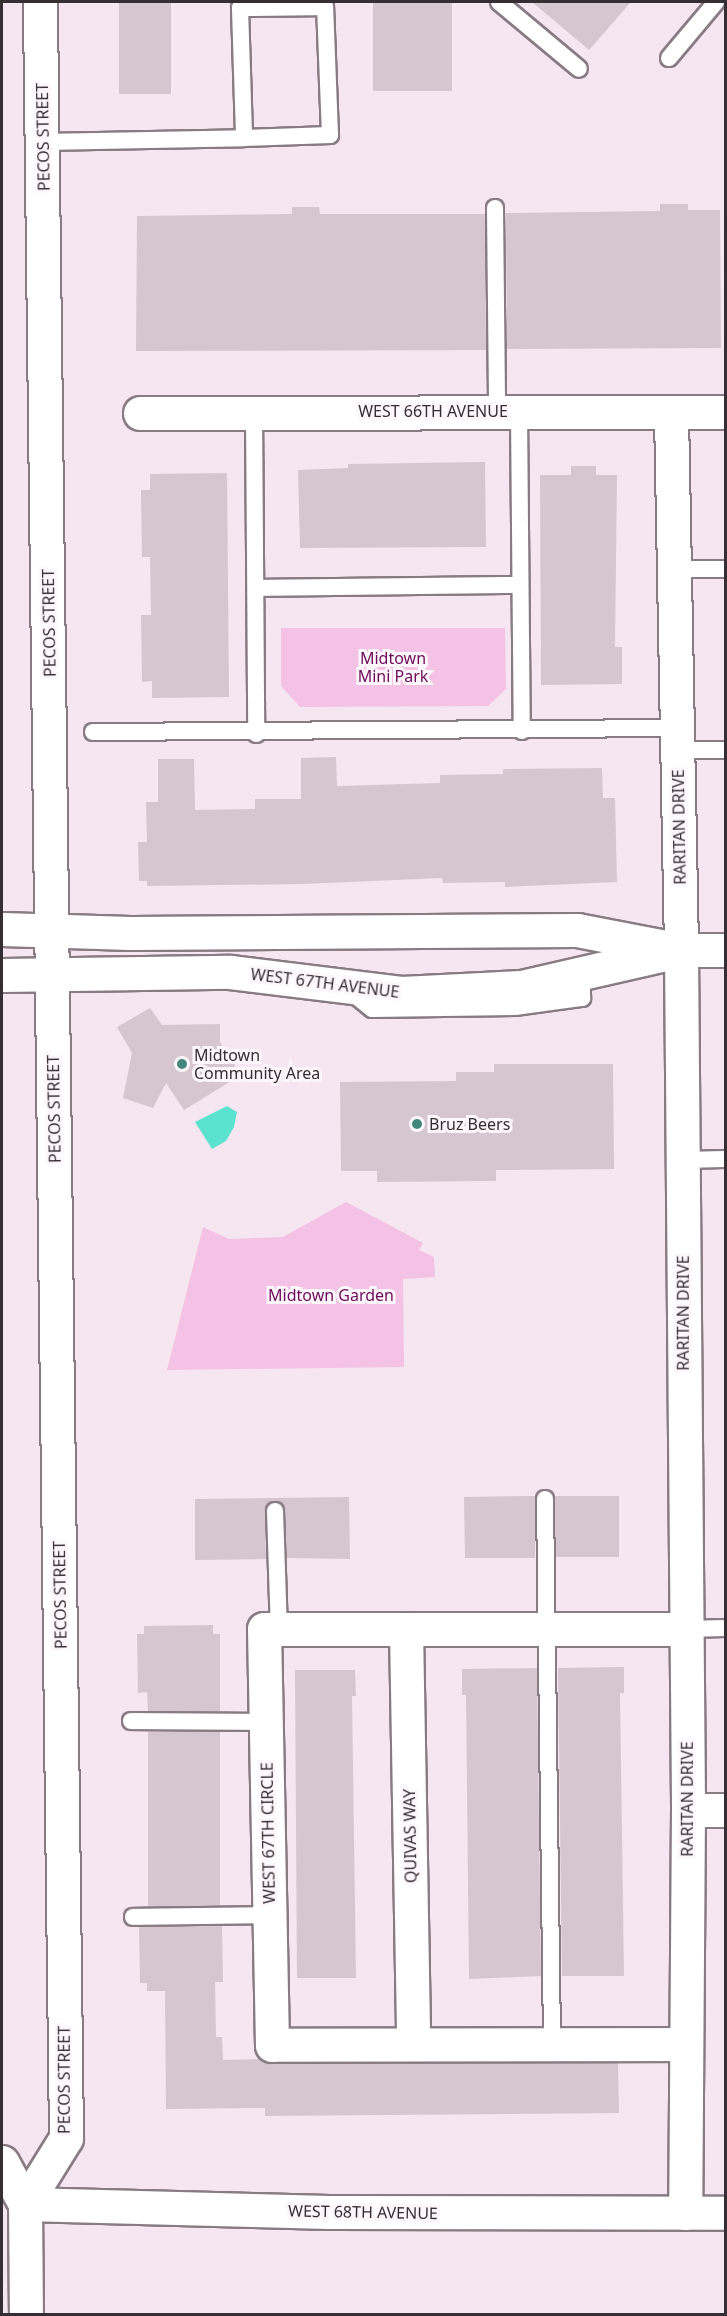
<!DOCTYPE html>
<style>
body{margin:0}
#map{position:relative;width:727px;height:2316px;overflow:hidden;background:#f6e6f1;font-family:"Noto Sans",sans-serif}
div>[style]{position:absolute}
.green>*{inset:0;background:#f4c2e4}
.water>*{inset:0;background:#5ce3cf}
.building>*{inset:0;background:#d5c6d0;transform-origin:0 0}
.roads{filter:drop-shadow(2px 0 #887b84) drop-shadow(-2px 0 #887b84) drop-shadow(0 2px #887b84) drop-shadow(0 -2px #887b84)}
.service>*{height:16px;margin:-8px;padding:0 8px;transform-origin:8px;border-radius:8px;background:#fff}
.minor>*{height:33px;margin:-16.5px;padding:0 16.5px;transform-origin:16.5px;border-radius:16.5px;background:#fff}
.tertiary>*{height:33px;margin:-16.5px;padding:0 16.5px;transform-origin:16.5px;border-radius:16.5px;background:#fff}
.secondary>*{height:33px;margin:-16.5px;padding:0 16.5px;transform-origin:16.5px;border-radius:16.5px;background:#fff}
.dots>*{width:16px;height:16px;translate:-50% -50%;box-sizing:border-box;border:3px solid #fdf7fb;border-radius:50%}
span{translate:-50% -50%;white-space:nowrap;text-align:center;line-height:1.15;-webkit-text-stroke:6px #fdf7fb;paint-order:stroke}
.street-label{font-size:16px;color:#352f33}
.park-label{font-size:16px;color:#6b0b5a}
.poi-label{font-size:16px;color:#352f33}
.left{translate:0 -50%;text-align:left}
.frame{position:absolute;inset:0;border:3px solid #352f33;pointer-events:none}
</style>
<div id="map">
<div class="green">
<div style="clip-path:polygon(281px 628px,505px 628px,506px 689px,488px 706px,300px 707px,281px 686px)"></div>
<div style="clip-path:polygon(346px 1202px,423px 1243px,419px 1250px,434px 1257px,435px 1277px,403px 1279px,404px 1367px,167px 1370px,203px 1227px,229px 1239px,283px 1237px)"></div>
</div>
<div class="water">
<div style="clip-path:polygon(227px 1106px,237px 1112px,234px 1127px,226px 1141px,212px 1149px,195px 1122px)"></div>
</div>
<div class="building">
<div style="left:119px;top:2px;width:52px;height:92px"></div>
<div style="left:373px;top:2px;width:79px;height:89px"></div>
<div style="clip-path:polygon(532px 2px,631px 2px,589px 50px)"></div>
<div style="clip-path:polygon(660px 204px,688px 204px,688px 210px,720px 210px,721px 348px,507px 349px,506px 213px,660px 211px)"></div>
<div style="clip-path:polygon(292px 207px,319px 207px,320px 214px,485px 214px,486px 350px,136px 351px,137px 216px,292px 214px)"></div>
<div style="clip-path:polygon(485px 462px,486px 547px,300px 548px,298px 470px,348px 468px,348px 464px)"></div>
<div style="clip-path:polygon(571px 466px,596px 466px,596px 475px,617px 475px,615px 647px,622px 647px,622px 684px,541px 685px,540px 475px,571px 475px)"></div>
<div style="clip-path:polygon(227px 473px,229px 697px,152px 698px,152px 681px,142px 682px,141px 615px,151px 615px,150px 557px,142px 557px,141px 490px,150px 490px,150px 474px)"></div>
<div style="clip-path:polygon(336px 757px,337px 786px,440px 783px,440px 775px,503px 774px,503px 769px,602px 768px,603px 798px,615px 798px,617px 882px,505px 887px,505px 882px,443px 883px,442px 878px,303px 884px,147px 886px,147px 881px,139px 881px,138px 842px,147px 842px,146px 802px,158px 802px,158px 759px,194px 759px,195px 810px,255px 809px,255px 799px,301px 799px,301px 758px)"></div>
<div style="clip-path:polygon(150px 1008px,162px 1025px,220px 1024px,220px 1042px,241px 1075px,184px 1110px,166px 1083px,153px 1108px,123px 1098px,132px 1053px,117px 1027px)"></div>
<div style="clip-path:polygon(494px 1064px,613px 1064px,614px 1169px,496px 1170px,496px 1181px,377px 1182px,377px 1171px,341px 1171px,340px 1082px,456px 1081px,456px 1072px,494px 1072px)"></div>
<div style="clip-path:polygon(521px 1496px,535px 1496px,535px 1558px,465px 1558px,464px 1497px)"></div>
<div style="left:555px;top:1496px;width:64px;height:61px"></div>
<div style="clip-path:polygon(349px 1497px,350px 1559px,287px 1558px,285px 1510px,275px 1501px,265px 1511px,266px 1559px,195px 1560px,195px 1499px)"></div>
<div style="clip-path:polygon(213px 1625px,213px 1634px,220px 1634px,220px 1711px,148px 1711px,147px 1692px,138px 1693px,137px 1634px,144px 1634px,144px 1626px)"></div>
<div style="clip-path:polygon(624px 1667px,624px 1693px,620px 1693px,624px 1976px,562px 1976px,558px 1668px)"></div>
<div style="clip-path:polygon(537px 1668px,541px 1976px,469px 1979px,466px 1695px,462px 1695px,462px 1669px)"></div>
<div style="clip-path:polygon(295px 1670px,355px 1670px,356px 1696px,352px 1696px,356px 1978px,297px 1978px)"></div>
<div style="left:148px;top:1732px;width:72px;height:174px"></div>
<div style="clip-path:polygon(222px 1926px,223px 1982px,215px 1982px,216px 2037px,222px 2037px,223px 2060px,261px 2059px,272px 2064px,618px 2063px,619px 2113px,265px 2116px,265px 2108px,166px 2109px,165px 1991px,147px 1991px,147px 1983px,140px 1983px,139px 1927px)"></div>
</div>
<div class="roads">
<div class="service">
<div style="left:499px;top:2px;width:104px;rotate:39.9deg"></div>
<div style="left:669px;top:58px;width:73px;rotate:-50deg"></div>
<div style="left:43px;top:142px;width:201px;rotate:-1.1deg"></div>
<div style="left:244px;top:138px;width:86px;rotate:-2deg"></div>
<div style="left:330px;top:135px;width:128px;rotate:-92.2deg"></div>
<div style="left:325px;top:7px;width:85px;rotate:179.3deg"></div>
<div style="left:240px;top:8px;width:130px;rotate:88.2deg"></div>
<div style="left:495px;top:208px;width:203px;rotate:89.4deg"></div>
<div style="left:254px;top:410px;width:324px;rotate:89.6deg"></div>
<div style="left:519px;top:411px;width:320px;rotate:89.5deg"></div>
<div style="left:673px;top:569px;width:53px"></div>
<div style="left:257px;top:588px;width:263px;rotate:-0.7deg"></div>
<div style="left:93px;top:732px;width:583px;rotate:-0.39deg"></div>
<div style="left:677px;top:750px;width:49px"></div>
<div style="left:351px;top:992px;width:27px;rotate:39deg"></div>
<div style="left:372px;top:1009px;width:143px;rotate:-0.8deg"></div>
<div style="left:515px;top:1007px;width:68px;rotate:-7.7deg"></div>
<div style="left:582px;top:998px;width:24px;rotate:-90deg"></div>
<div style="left:682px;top:1160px;width:44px;rotate:-1.3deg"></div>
<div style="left:545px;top:1499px;width:544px;rotate:89.26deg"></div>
<div style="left:275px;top:1511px;width:118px;rotate:88.1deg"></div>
<div style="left:686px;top:1629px;width:40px;rotate:-1.4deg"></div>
<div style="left:131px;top:1721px;width:135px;rotate:0.4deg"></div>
<div style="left:133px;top:1917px;width:136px;rotate:-0.8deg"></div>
</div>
<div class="minor">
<div style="left:140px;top:413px;width:586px;rotate:-0.1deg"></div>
<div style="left:671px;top:413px;width:537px;rotate:88.93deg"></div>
<div style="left:681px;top:950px;width:860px;rotate:89.53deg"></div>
<div style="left:688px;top:1810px;width:403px;rotate:90.4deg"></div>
<div style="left:2px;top:929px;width:128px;rotate:1.8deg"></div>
<div style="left:130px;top:933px;width:447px;rotate:-0.4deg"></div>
<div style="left:577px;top:930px;width:106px;rotate:10.9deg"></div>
<div style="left:681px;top:950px;width:45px"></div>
<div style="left:2px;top:975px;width:228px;rotate:-0.8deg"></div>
<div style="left:230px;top:972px;width:172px;rotate:7deg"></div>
<div style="left:401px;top:993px;width:120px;rotate:-2.9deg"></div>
<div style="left:521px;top:987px;width:153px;rotate:-12.9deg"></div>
<div style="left:406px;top:1629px;width:413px;rotate:89deg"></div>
<div style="left:688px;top:1810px;width:38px"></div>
<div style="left:686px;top:2044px;width:414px;rotate:179.9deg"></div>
<div style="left:272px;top:2045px;width:416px;rotate:-91.1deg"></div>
<div style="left:264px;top:1629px;width:422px"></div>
</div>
<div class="tertiary">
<div style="left:25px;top:2204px;width:304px;rotate:1.5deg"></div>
<div style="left:329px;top:2212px;width:397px;rotate:0.1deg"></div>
</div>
<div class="secondary">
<div style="left:2px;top:2162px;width:48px;rotate:61.3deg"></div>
<div style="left:25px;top:2204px;width:110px;rotate:89.5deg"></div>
<div style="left:25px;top:2204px;width:78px;rotate:-58.2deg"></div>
<div style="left:66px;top:2138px;width:2136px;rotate:-90.7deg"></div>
</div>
</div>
<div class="dots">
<div style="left:182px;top:1064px;background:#42877c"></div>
<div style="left:417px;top:1124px;background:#42877c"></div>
</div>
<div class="street-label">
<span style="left:43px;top:137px;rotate:-91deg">PECOS STREET</span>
<span style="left:433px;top:411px">WEST 66TH AVENUE</span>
<span style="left:49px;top:623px;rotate:-91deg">PECOS STREET</span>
<span style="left:679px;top:827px;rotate:-91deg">RARITAN DRIVE</span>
<span style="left:325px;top:983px;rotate:7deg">WEST 67TH AVENUE</span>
<span style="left:54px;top:1109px;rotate:-91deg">PECOS STREET</span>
<span style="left:683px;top:1313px;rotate:-90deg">RARITAN DRIVE</span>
<span style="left:60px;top:1595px;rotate:-91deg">PECOS STREET</span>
<span style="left:687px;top:1799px;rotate:-90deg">RARITAN DRIVE</span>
<span style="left:268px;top:1833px;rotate:-91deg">WEST 67TH CIRCLE</span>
<span style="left:410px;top:1836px;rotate:-91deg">QUIVAS WAY</span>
<span style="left:64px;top:2080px;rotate:-90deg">PECOS STREET</span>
<span style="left:363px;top:2212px;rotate:1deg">WEST 68TH AVENUE</span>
</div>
<div class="park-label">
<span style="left:393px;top:667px">Midtown<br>Mini Park</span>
<span style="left:331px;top:1295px">Midtown Garden</span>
</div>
<div class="poi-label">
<span class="left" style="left:194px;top:1064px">Midtown<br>Community Area</span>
<span class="left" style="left:429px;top:1124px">Bruz Beers</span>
</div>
<div class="frame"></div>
</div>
